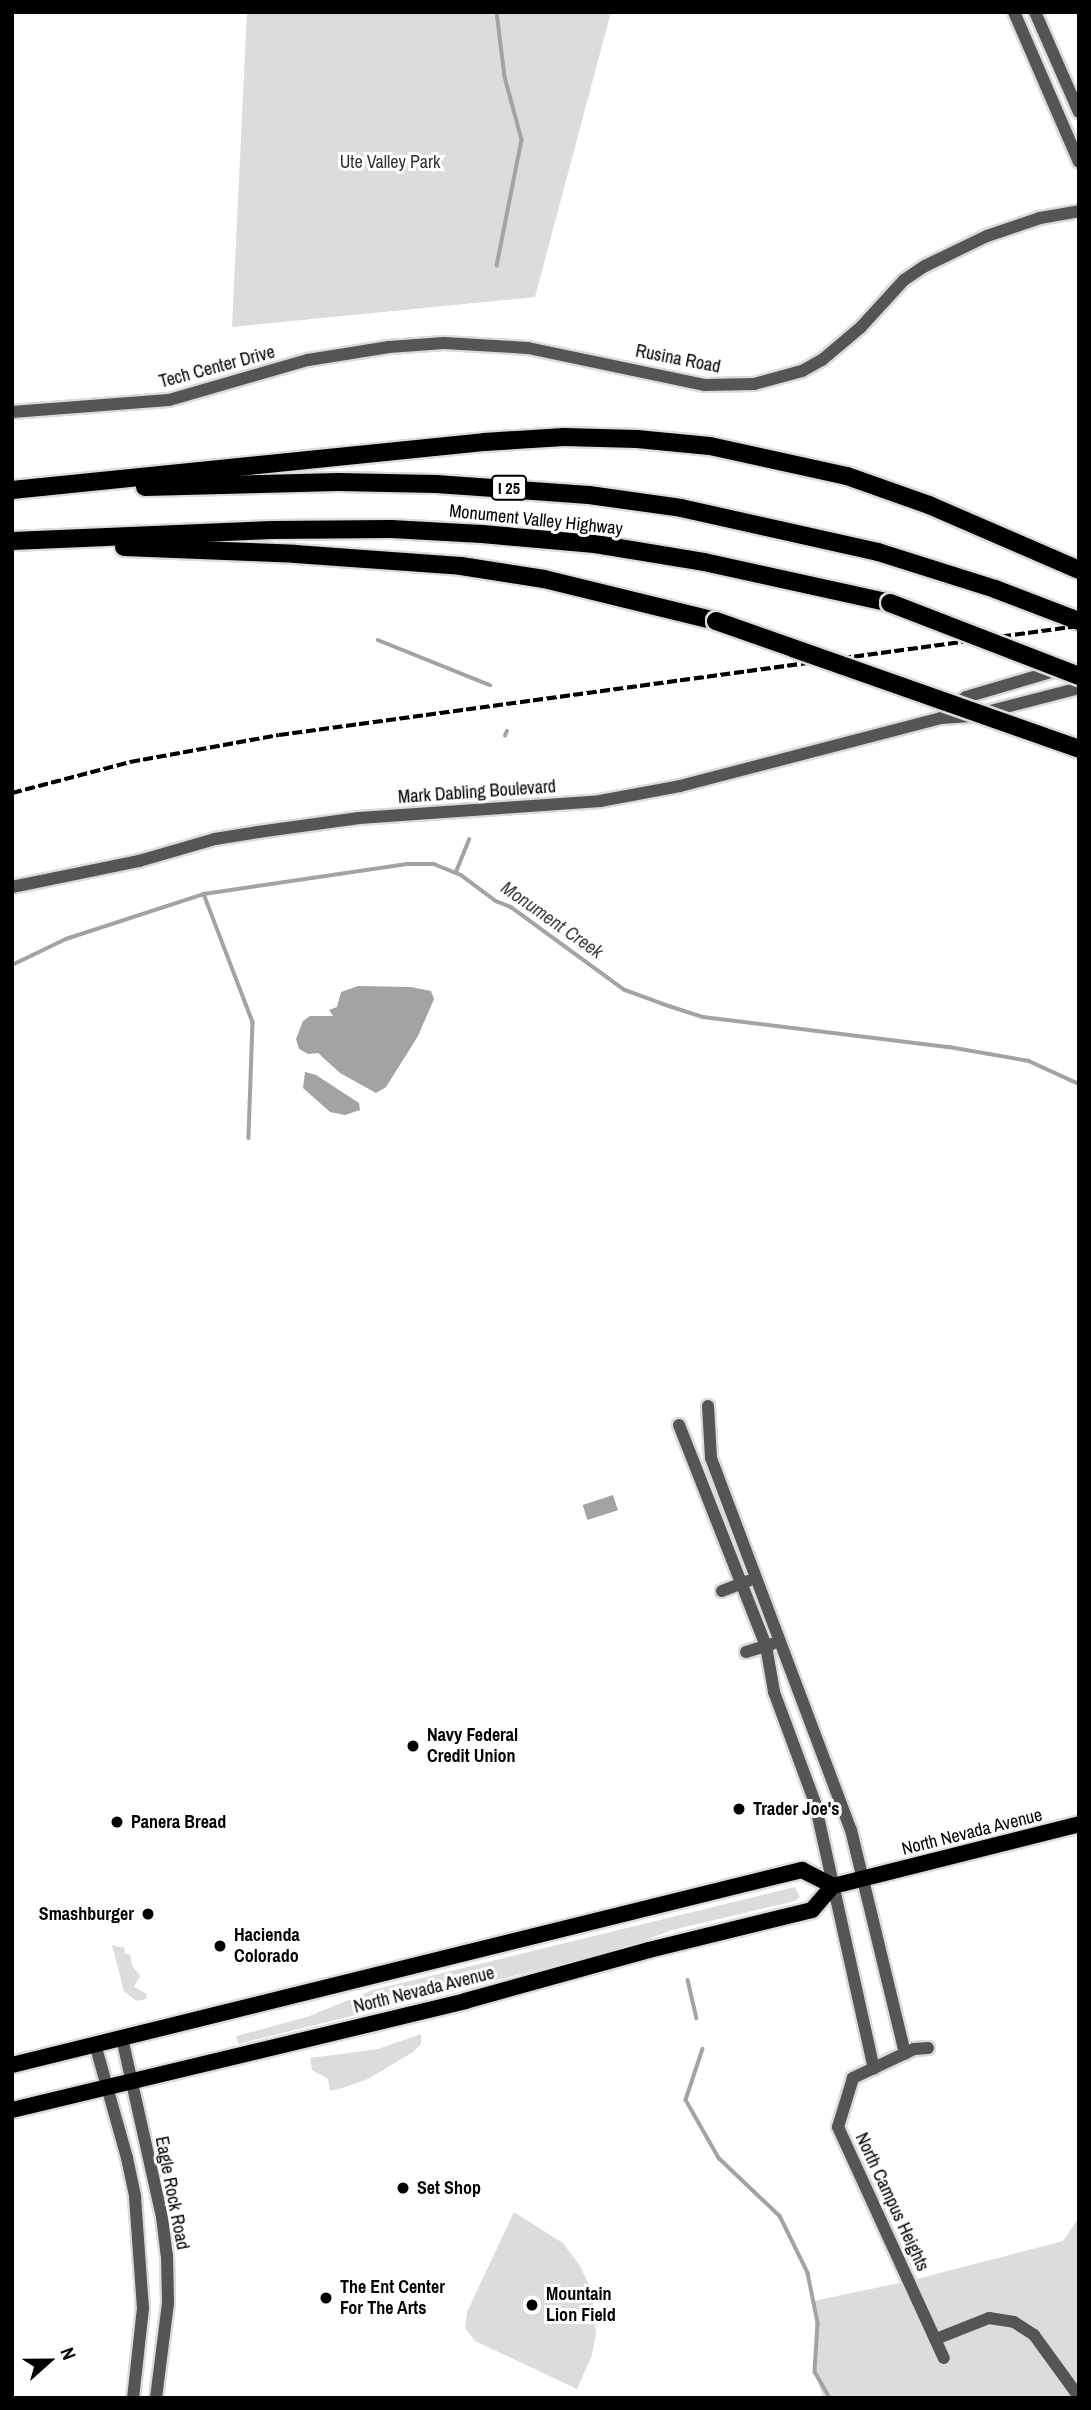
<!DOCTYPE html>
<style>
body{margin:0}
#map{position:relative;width:1091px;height:2410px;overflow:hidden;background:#fff;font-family:"Archivo Narrow",sans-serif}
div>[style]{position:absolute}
.green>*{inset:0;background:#dcdcdc}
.water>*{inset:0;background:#a3a3a3;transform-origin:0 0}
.stream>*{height:3.5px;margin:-1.75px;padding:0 1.75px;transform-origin:1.75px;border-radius:1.75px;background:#a3a3a3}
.roads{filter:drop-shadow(2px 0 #dbdbdb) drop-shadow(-2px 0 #dbdbdb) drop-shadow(0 2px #dbdbdb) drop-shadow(0 -2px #dbdbdb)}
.minor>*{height:12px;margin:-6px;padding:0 6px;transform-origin:6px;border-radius:6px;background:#555}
.major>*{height:16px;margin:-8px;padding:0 8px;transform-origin:8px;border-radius:8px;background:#000}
.highway>*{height:18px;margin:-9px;padding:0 9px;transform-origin:9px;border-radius:9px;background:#000}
.rail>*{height:3.5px;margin-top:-1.75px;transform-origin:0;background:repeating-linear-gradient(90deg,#000 0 10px,transparent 0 13.5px)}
.bridges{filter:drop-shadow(2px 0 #dbdbdb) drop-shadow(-2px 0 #dbdbdb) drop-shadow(0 2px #dbdbdb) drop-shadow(0 -2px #dbdbdb)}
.highway-bridge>*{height:18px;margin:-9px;padding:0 9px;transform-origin:9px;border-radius:9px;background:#000}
.dots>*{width:19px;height:19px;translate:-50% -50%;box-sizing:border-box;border:4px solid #fff;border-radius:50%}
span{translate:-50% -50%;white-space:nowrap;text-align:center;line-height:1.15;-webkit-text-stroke:6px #fff;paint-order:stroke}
.shield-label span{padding:2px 5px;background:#fff;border:2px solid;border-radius:5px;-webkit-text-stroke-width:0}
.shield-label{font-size:16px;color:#000;font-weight:700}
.park-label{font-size:18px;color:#333}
.street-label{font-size:18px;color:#000}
.poi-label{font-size:18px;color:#000;font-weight:700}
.left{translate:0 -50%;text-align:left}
.right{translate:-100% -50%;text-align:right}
.water-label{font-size:19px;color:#444;font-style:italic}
.frame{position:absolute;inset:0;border:14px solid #000;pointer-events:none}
.north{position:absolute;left:14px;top:2326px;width:70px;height:70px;-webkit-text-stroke:5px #fff;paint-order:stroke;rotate:69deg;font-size:19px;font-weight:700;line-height:28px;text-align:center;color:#000}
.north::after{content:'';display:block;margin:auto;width:24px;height:32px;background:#000;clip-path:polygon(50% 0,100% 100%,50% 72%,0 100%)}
</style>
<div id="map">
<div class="green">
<div style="clip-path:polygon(247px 12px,611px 12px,535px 297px,232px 327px)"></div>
<div style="clip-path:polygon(795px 1887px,800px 1897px,795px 1901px,672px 1930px,622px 1949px,238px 2044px,236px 2036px,307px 2017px,373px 1990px)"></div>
<div style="clip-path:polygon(112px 1945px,125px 1948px,124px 1953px,130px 1955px,132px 1965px,140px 1976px,134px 1987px,147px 1994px,146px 1999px,136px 2001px,124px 1991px)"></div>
<div style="clip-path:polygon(421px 2034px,421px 2044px,413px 2052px,368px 2079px,342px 2088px,330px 2091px,328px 2079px,312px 2070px,310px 2058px,378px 2049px)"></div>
<div style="clip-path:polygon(514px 2212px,563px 2243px,580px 2266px,591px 2289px,596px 2334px,592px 2355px,577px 2389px,475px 2341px,465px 2328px,467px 2312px)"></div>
<div style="clip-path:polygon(1079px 2217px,1079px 2398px,823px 2398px,815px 2372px,818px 2323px,813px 2301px,909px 2281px,1063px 2241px)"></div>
</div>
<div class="water">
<div style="clip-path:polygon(358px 986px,411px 987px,431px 991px,434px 999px,418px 1036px,386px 1087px,376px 1093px,340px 1073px,318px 1053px,308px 1054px,299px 1049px,296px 1039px,303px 1021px,310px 1016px,333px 1016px,329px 1010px,337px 1007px,341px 992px)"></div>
<div style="clip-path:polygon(305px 1072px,316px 1075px,359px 1103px,360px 1110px,345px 1115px,330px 1112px,303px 1088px)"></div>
<div style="left:613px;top:1495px;width:16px;height:32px;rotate:72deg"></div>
</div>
<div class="stream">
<div style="left:497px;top:12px;width:65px;rotate:83deg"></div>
<div style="left:505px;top:77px;width:65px;rotate:74.9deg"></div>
<div style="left:522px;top:140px;width:128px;rotate:101.2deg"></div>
<div style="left:378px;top:640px;width:121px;rotate:21.9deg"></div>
<div style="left:505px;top:736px;width:5px;rotate:-68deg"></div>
<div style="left:456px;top:872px;width:35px;rotate:-68deg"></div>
<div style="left:204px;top:894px;width:137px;rotate:69.1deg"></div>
<div style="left:253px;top:1022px;width:116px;rotate:92deg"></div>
<div style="left:12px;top:965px;width:60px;rotate:-25.7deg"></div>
<div style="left:66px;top:939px;width:145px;rotate:-18.1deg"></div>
<div style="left:204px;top:894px;width:205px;rotate:-8.4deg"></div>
<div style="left:407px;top:864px;width:27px"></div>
<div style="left:434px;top:864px;width:29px;rotate:22deg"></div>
<div style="left:461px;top:875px;width:44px;rotate:36.6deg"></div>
<div style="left:496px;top:901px;width:16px;rotate:22deg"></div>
<div style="left:511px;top:907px;width:141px;rotate:36.1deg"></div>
<div style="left:625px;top:990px;width:40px;rotate:20.2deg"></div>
<div style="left:663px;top:1004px;width:42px;rotate:18deg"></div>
<div style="left:703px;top:1017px;width:248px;rotate:7deg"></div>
<div style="left:949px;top:1047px;width:81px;rotate:9.9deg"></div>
<div style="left:1029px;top:1061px;width:55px;rotate:24.7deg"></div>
<div style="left:688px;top:1980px;width:39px;rotate:77deg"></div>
<div style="left:703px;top:2049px;width:54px;rotate:108.4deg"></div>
<div style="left:686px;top:2100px;width:67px;rotate:60.4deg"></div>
<div style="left:719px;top:2158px;width:84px;rotate:43.6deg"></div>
<div style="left:780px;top:2216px;width:64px;rotate:63.8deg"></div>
<div style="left:808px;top:2273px;width:51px;rotate:78.7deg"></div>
<div style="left:818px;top:2323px;width:49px;rotate:93.5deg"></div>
<div style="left:815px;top:2372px;width:30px;rotate:60deg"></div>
</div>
<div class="roads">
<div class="minor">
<div style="left:1014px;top:12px;width:163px;rotate:66.6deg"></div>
<div style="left:1035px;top:12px;width:109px;rotate:66.3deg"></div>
<div style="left:12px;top:412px;width:157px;rotate:-4.4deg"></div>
<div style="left:169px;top:400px;width:145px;rotate:-16.1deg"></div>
<div style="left:308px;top:360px;width:82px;rotate:-9.1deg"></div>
<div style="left:389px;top:347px;width:55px;rotate:-4.2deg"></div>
<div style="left:444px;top:343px;width:84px;rotate:3.4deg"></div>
<div style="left:528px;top:348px;width:181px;rotate:11.8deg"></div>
<div style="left:705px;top:385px;width:49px;rotate:-1.2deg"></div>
<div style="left:754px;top:384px;width:50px;rotate:-15.2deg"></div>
<div style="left:802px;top:371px;width:23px;rotate:-29deg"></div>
<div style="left:822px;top:360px;width:51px;rotate:-40.2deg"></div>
<div style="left:861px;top:327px;width:64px;rotate:-47.5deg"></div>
<div style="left:904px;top:280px;width:25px;rotate:-34deg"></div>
<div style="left:925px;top:266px;width:69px;rotate:-25.8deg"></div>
<div style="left:987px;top:236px;width:56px;rotate:-18.8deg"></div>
<div style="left:1040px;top:218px;width:40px;rotate:-10deg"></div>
<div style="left:951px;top:709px;width:19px;rotate:-39deg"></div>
<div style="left:966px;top:697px;width:99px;rotate:-16.4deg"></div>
<div style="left:12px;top:887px;width:130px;rotate:-11.6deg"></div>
<div style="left:139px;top:861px;width:79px;rotate:-16.1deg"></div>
<div style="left:215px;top:839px;width:44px;rotate:-9.2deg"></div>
<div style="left:258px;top:832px;width:102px;rotate:-7.9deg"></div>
<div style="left:359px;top:818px;width:242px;rotate:-4deg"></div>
<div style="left:600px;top:801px;width:81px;rotate:-10.6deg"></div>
<div style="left:680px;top:786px;width:270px;rotate:-14.6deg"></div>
<div style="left:941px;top:718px;width:30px;rotate:-4deg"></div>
<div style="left:971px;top:716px;width:112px;rotate:-14.5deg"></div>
<div style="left:708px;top:1406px;width:52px;rotate:86.7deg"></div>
<div style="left:711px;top:1458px;width:397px;rotate:69.4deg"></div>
<div style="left:851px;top:1830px;width:230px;rotate:76.4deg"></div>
<div style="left:679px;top:1425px;width:238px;rotate:68.5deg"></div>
<div style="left:766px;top:1646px;width:47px;rotate:80.1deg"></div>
<div style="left:774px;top:1692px;width:118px;rotate:69.7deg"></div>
<div style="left:815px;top:1803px;width:272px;rotate:77.5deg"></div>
<div style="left:722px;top:1591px;width:28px;rotate:-21deg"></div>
<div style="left:746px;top:1652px;width:27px;rotate:-17deg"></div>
<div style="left:122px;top:2038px;width:183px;rotate:77.4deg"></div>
<div style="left:162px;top:2217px;width:38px;rotate:83deg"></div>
<div style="left:167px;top:2255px;width:48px;rotate:88.8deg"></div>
<div style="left:168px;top:2303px;width:96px;rotate:97.2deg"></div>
<div style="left:95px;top:2044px;width:118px;rotate:74.3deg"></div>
<div style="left:127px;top:2158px;width:40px;rotate:78deg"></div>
<div style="left:135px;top:2197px;width:111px;rotate:85.9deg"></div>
<div style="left:143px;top:2308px;width:91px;rotate:96.3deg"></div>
<div style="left:928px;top:2048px;width:14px;rotate:176deg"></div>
<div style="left:914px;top:2049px;width:68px;rotate:154.6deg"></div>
<div style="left:853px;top:2078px;width:51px;rotate:107deg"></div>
<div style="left:838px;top:2127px;width:254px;rotate:65.4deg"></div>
<div style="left:936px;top:2339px;width:57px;rotate:-21.6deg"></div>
<div style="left:989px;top:2318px;width:25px;rotate:9deg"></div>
<div style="left:1014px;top:2322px;width:24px;rotate:33deg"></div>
<div style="left:1034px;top:2335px;width:77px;rotate:54deg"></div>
</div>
<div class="major">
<div style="left:12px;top:2065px;width:814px;rotate:-13.87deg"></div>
<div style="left:802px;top:1870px;width:35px;rotate:27deg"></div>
<div style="left:12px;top:2110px;width:466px;rotate:-13.5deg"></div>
<div style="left:465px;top:2001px;width:191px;rotate:-15.5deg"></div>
<div style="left:649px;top:1950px;width:168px;rotate:-13.8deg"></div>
<div style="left:812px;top:1910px;width:32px;rotate:-49deg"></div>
<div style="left:833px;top:1886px;width:254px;rotate:-14.1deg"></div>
</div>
<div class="highway">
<div style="left:145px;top:487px;width:193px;rotate:-1.5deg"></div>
<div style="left:338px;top:482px;width:98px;rotate:1.2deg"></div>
<div style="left:436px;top:484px;width:153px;rotate:4.1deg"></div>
<div style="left:589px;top:495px;width:93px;rotate:8deg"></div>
<div style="left:681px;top:508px;width:202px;rotate:12.6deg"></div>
<div style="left:878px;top:552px;width:123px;rotate:17.5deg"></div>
<div style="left:995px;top:589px;width:90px;rotate:20.9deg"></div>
<div style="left:12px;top:490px;width:474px;rotate:-5.8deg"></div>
<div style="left:484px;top:442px;width:80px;rotate:-3.6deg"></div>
<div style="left:564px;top:437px;width:73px;rotate:1.6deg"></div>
<div style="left:637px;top:439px;width:73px;rotate:5.5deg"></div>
<div style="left:710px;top:446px;width:140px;rotate:12.4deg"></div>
<div style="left:847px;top:476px;width:87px;rotate:19.5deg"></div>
<div style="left:929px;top:505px;width:163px;rotate:23.4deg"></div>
<div style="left:12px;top:541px;width:260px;rotate:-2.4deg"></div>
<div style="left:272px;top:530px;width:119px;rotate:-0.5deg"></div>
<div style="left:391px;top:529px;width:91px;rotate:3.1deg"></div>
<div style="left:482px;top:534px;width:113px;rotate:5.1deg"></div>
<div style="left:595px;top:544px;width:110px;rotate:9.4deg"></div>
<div style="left:704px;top:562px;width:190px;rotate:12.4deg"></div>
<div style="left:124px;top:547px;width:171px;rotate:2.3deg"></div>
<div style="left:295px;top:554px;width:166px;rotate:4.1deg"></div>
<div style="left:461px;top:566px;width:84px;rotate:8.9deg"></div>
<div style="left:544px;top:579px;width:177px;rotate:13.7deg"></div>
</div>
</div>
<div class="rail">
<div style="left:12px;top:793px;width:122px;rotate:-14.7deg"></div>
<div style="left:130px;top:762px;width:151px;rotate:-10.3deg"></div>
<div style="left:279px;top:735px;width:807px;rotate:-7.76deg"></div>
</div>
<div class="bridges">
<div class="highway-bridge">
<div style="left:890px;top:603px;width:203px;rotate:21.1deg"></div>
<div style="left:716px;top:621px;width:385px;rotate:19.4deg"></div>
</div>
</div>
<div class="dots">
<div style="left:413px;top:1746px;background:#000"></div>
<div style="left:739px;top:1809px;background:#000"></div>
<div style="left:117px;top:1822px;background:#000"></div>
<div style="left:148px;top:1914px;background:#000"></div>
<div style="left:220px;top:1946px;background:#000"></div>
<div style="left:403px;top:2188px;background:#000"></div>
<div style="left:326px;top:2298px;background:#000"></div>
<div style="left:532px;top:2305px;background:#000"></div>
</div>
<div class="shield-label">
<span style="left:509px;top:488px">I 25</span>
</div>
<div class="park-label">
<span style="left:390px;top:162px">Ute Valley Park</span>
</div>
<div class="street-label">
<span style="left:678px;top:359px;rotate:11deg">Rusina Road</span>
<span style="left:217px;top:367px;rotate:-15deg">Tech Center Drive</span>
<span style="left:536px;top:520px;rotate:6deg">Monument Valley Highway</span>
<span style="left:477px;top:792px;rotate:-4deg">Mark Dabling Boulevard</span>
<span style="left:972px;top:1832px;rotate:-14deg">North Nevada Avenue</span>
<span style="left:424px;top:1990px;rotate:-14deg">North Nevada Avenue</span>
<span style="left:172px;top:2193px;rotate:79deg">Eagle Rock Road</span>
<span style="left:892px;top:2202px;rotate:65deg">North Campus Heights</span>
</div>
<div class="poi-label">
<span class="left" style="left:427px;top:1746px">Navy Federal<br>Credit Union</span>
<span class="left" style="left:753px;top:1809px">Trader Joe's</span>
<span class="left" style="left:131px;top:1822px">Panera Bread</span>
<span class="right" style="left:134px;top:1914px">Smashburger</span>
<span class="left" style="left:234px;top:1946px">Hacienda<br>Colorado</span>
<span class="left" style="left:417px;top:2188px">Set Shop</span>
<span class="left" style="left:340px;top:2298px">The Ent Center<br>For The Arts</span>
<span class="left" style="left:546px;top:2305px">Mountain<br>Lion Field</span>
</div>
<div class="water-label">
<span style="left:552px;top:920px;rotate:35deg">Monument Creek</span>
</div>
<div class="frame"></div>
<div class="north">N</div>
</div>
